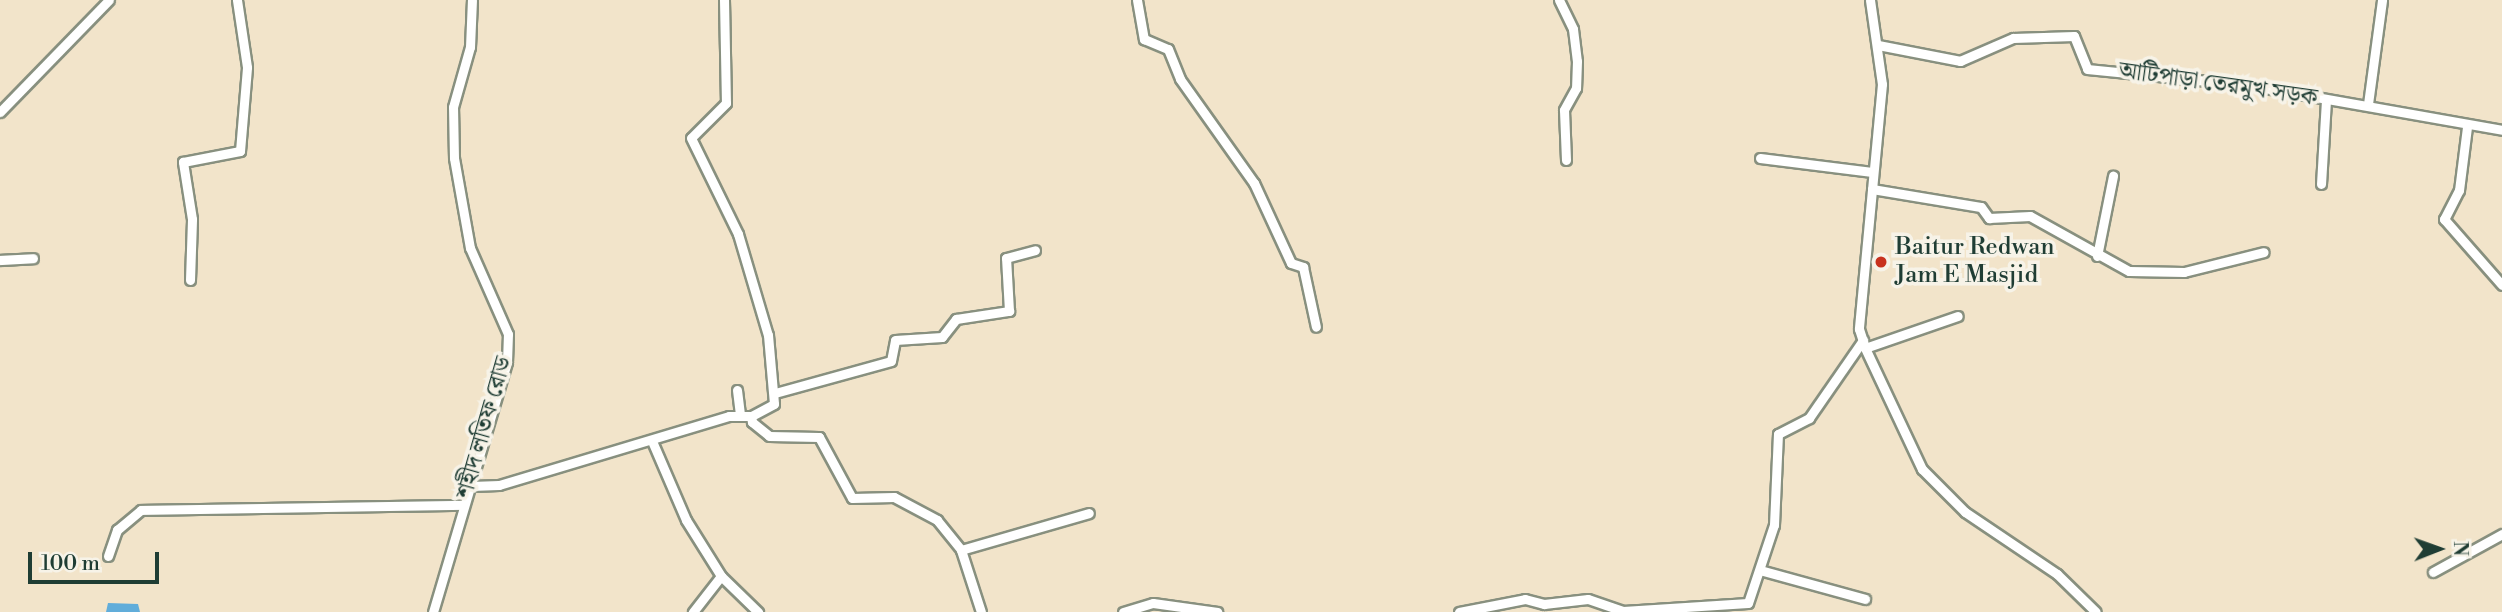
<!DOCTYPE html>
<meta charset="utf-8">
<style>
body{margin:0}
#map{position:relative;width:2502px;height:612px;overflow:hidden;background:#f2e4ca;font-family:"Libre Bodoni","Noto Serif Bengali",serif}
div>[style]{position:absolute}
.water>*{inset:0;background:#61adda}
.roads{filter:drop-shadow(2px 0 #88907f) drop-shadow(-2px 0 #88907f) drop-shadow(0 2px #88907f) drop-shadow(0 -2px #88907f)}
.minor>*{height:9px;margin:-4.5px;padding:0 4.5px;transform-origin:4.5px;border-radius:4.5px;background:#fff}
.dots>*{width:19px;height:19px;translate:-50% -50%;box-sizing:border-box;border:4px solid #f7f3e8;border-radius:50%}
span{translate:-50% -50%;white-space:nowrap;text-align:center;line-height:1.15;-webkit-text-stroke:7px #f7f3e8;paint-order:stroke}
.street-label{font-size:24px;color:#1f3d34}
.poi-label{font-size:24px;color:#1f3d34}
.left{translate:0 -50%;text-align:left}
.north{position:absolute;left:2404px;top:514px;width:70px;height:70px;-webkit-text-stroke:5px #f7f3e8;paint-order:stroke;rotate:89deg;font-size:19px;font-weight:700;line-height:28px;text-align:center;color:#1f3d34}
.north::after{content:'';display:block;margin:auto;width:24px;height:32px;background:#1f3d34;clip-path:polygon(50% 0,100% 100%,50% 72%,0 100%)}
.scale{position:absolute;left:28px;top:552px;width:131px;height:32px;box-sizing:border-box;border:4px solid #1f3d34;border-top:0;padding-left:9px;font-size:21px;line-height:24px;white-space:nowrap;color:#1f3d34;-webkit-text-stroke:5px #f7f3e8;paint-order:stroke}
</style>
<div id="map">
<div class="water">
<div style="clip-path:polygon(108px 603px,138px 604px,140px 612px,106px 612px)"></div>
</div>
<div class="roads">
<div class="minor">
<div style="left:724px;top:0;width:103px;rotate:88.9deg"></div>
<div style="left:726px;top:103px;width:49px;rotate:135deg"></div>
<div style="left:691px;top:138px;width:107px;rotate:63.9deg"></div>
<div style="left:738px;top:234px;width:105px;rotate:73.5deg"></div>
<div style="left:768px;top:335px;width:69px;rotate:85deg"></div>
<div style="left:774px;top:404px;width:26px;rotate:152deg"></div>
<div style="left:751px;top:416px;width:6px;rotate:81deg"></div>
<div style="left:752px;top:422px;width:22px;rotate:39deg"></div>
<div style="left:769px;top:436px;width:50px;rotate:1.1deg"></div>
<div style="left:819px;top:437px;width:69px;rotate:61.6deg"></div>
<div style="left:852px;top:498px;width:42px;rotate:-1.4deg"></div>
<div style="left:894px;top:497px;width:49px;rotate:28.1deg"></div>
<div style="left:937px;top:520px;width:38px;rotate:51deg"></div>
<div style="left:961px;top:550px;width:65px;rotate:72.1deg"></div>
<div style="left:1137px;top:0;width:40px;rotate:80deg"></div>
<div style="left:1144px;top:39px;width:26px;rotate:23deg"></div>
<div style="left:1168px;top:49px;width:32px;rotate:68deg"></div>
<div style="left:1180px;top:79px;width:128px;rotate:54.6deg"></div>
<div style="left:1254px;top:183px;width:88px;rotate:65.2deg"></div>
<div style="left:1291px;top:263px;width:13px;rotate:18deg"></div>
<div style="left:1303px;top:267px;width:61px;rotate:77.8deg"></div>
<div style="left:1559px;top:0;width:32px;rotate:64deg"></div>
<div style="left:1573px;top:29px;width:32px;rotate:83deg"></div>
<div style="left:1577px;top:61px;width:27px;rotate:92deg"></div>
<div style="left:1576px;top:88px;width:25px;rotate:119deg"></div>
<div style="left:1564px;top:110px;width:50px;rotate:87.7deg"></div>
<div style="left:1870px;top:0;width:85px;rotate:81.9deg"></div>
<div style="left:1882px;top:84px;width:246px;rotate:95.4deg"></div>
<div style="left:1859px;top:329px;width:20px;rotate:72deg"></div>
<div style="left:1865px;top:348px;width:134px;rotate:64.8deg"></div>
<div style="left:1922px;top:469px;width:61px;rotate:45deg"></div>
<div style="left:1965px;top:512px;width:111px;rotate:34deg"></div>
<div style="left:2057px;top:574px;width:54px;rotate:44.3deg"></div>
<div style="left:1878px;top:45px;width:84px;rotate:11deg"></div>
<div style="left:1960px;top:61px;width:58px;rotate:-23.5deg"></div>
<div style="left:2013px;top:38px;width:61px;rotate:-1.9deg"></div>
<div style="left:2074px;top:36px;width:35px;rotate:68deg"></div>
<div style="left:2087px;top:69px;width:162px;rotate:5.7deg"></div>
<div style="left:2248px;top:85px;width:258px;rotate:10deg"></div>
<div style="left:2368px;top:104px;width:105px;rotate:-82.3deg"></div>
<div style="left:0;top:112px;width:156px;rotate:-45.8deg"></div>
<div style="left:2467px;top:127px;width:64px;rotate:97.2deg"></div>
<div style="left:2459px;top:190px;width:33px;rotate:117deg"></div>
<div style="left:2444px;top:219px;width:88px;rotate:48.7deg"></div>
<div style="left:1760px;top:158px;width:113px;rotate:7.1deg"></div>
<div style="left:2321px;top:184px;width:84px;rotate:-86.6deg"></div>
<div style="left:1872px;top:189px;width:110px;rotate:9.4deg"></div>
<div style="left:1981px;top:207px;width:14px;rotate:54deg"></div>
<div style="left:1989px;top:218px;width:41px;rotate:-2.8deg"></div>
<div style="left:2030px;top:216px;width:113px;rotate:29.1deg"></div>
<div style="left:2129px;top:271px;width:55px;rotate:1deg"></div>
<div style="left:2184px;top:272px;width:82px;rotate:-14deg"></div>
<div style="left:2097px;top:256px;width:82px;rotate:-78.7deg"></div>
<div style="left:0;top:260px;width:33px;rotate:-3deg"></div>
<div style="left:190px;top:280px;width:61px;rotate:-88.1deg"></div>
<div style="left:192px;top:219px;width:58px;rotate:-99deg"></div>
<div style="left:183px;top:162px;width:58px;rotate:-10.9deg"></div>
<div style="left:240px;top:151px;width:84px;rotate:-85.2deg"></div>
<div style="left:247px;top:67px;width:68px;rotate:-98.5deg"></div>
<div style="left:1865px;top:348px;width:98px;rotate:-19deg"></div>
<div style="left:737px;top:390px;width:23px;rotate:83deg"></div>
<div style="left:775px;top:393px;width:120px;rotate:-15.4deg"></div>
<div style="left:891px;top:361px;width:21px;rotate:-79deg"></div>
<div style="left:895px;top:340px;width:47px;rotate:-3.7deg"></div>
<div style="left:942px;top:337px;width:23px;rotate:-52deg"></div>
<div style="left:956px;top:319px;width:54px;rotate:-8.6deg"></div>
<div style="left:1009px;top:311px;width:53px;rotate:-93.2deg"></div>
<div style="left:1006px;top:258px;width:30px;rotate:-15deg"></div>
<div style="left:652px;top:441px;width:86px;rotate:66.7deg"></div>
<div style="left:686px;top:520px;width:66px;rotate:58deg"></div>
<div style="left:721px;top:576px;width:46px;rotate:127.9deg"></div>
<div style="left:471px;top:486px;width:28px;rotate:-2deg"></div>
<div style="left:499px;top:485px;width:240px;rotate:-16.7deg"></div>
<div style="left:729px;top:416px;width:22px"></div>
<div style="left:961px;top:550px;width:133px;rotate:-16.1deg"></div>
<div style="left:108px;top:556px;width:28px;rotate:-71deg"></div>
<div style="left:117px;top:530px;width:31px;rotate:-40deg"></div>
<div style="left:141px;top:510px;width:322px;rotate:-0.9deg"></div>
<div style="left:1760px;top:570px;width:109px;rotate:15.4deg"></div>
<div style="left:2433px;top:572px;width:79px;rotate:-28.8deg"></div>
<div style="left:721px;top:576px;width:52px;rotate:44.2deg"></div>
<div style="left:433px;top:612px;width:261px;rotate:-73.5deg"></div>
<div style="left:507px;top:362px;width:28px;rotate:-88deg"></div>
<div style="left:508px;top:334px;width:94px;rotate:-113.8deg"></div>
<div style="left:470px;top:248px;width:91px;rotate:-100.1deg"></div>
<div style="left:454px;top:158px;width:51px;rotate:-91.1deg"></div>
<div style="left:453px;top:107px;width:62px;rotate:-74.2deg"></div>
<div style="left:470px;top:47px;width:47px;rotate:-87.6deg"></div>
<div style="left:1123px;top:612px;width:31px;rotate:-17deg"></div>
<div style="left:1153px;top:603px;width:65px;rotate:8deg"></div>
<div style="left:1459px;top:612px;width:67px;rotate:-11.1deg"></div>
<div style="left:1525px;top:599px;width:20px;rotate:15deg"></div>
<div style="left:1544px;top:604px;width:44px;rotate:-6.5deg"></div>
<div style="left:1588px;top:599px;width:37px;rotate:19deg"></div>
<div style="left:1623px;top:611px;width:125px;rotate:-3.7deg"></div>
<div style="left:1748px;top:603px;width:82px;rotate:-71.6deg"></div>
<div style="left:1774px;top:525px;width:91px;rotate:-87.5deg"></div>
<div style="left:1778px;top:434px;width:35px;rotate:-27deg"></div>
<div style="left:1809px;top:418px;width:95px;rotate:-55.3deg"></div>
</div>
</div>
<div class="dots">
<div style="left:1881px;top:262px;background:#c8321e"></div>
</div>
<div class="street-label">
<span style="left:2218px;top:85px;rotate:8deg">আটিপাড়া তেরমুখ সড়ক</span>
<span style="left:485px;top:428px;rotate:-74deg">শহীদ লতিফ রোড</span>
</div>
<div class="poi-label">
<span class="left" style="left:1895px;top:262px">Baitur Redwan<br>Jam E Masjid</span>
</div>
<div class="north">N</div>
<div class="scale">100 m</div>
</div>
